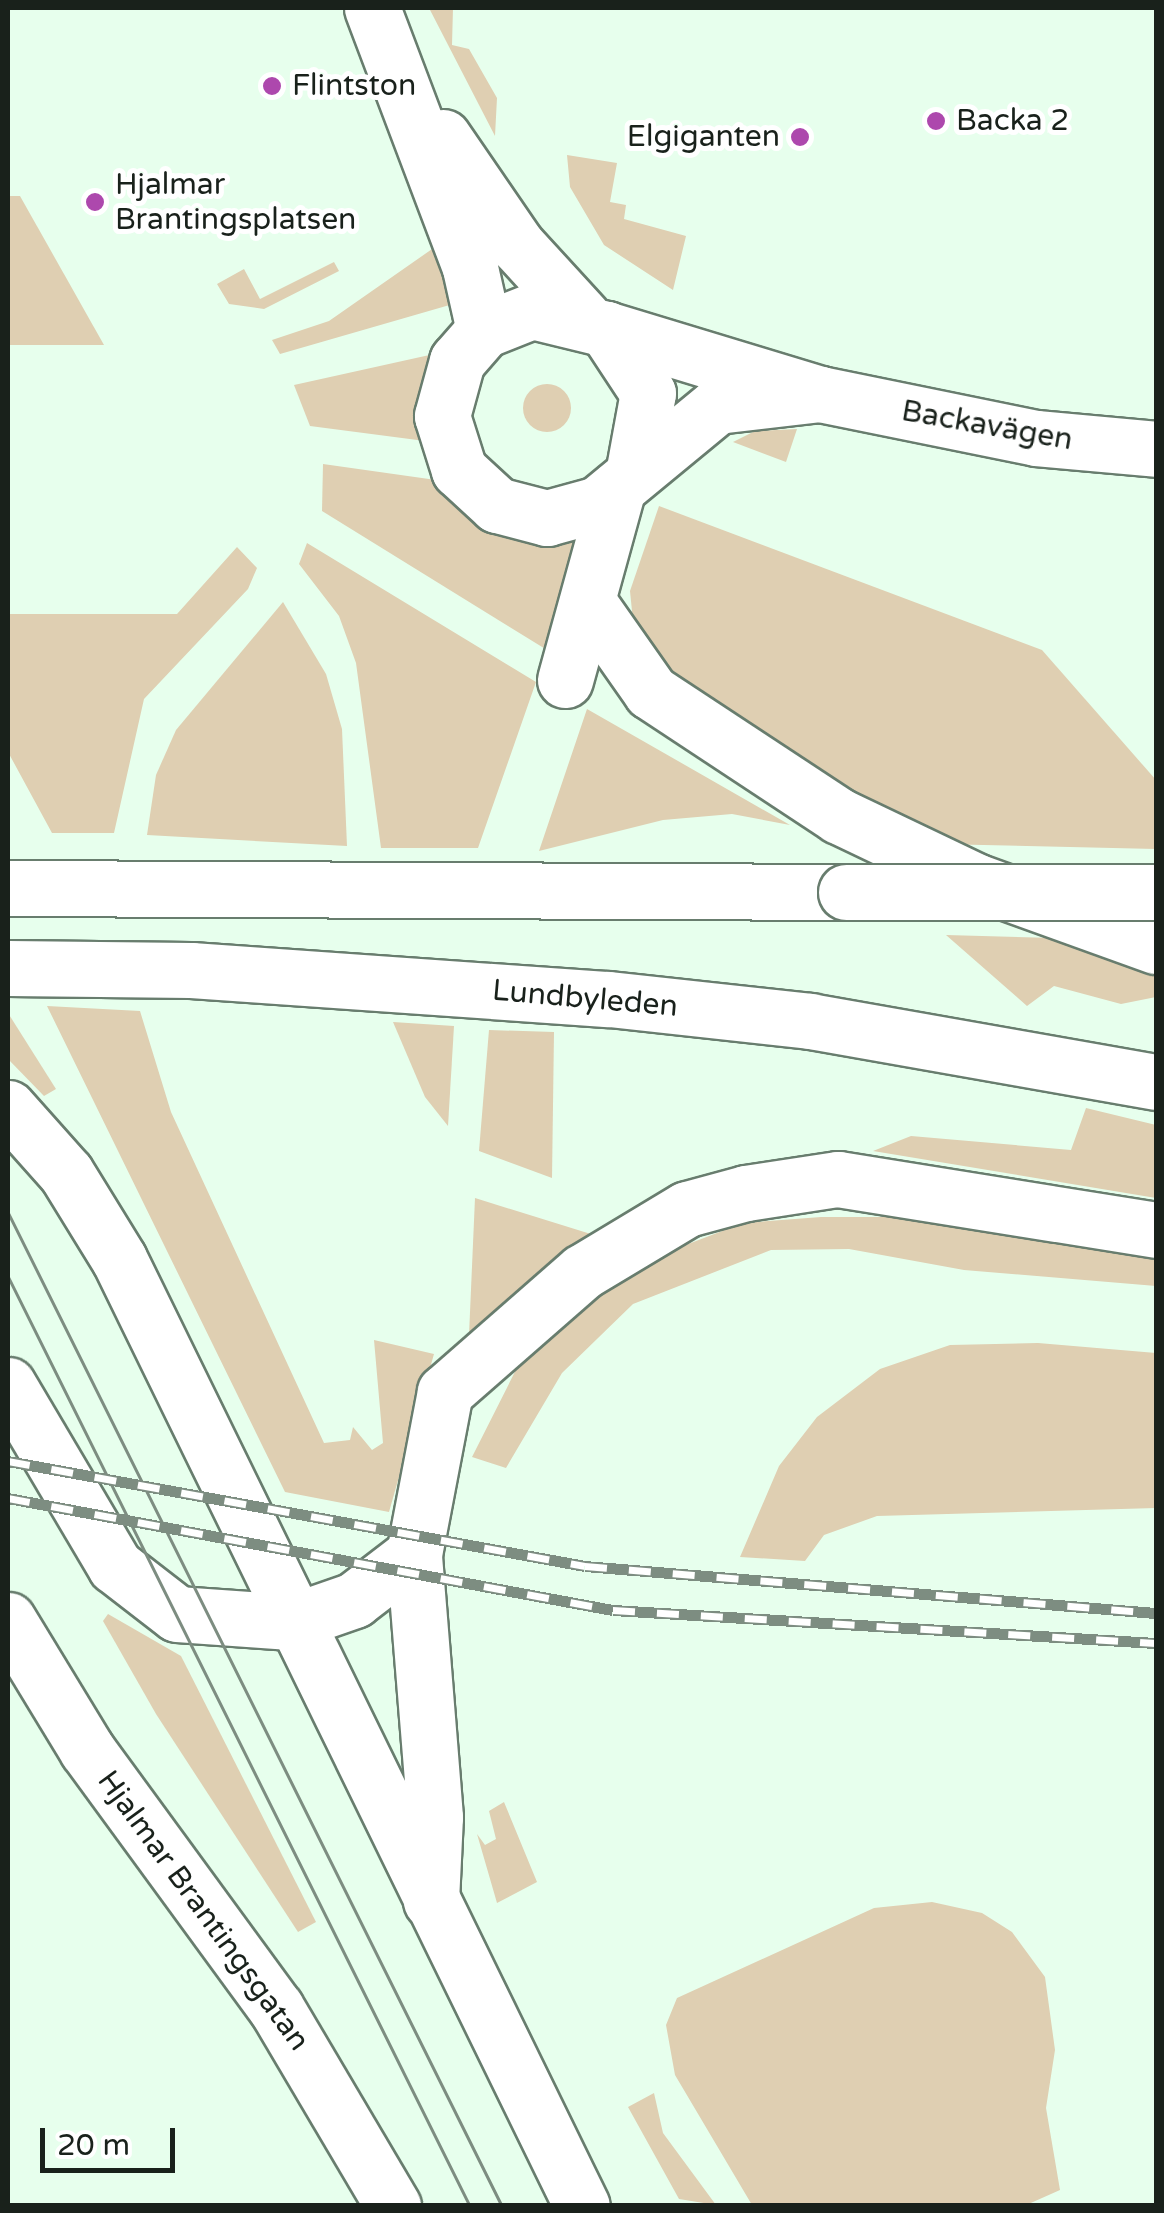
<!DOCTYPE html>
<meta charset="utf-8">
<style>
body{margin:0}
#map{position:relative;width:1164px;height:2213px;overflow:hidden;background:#e7ffed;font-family:"Varela Round",sans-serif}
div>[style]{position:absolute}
.green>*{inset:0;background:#dfcfb2}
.round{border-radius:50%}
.roads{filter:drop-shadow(2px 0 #687d6e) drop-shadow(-2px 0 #687d6e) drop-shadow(0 2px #687d6e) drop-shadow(0 -2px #687d6e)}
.street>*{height:55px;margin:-27.5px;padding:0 27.5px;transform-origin:27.5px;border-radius:27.5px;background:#fff}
.secondary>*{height:55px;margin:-27.5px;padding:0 27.5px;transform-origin:27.5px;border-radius:27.5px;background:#fff}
.highway>*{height:55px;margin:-27.5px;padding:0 27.5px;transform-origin:27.5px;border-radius:27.5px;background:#fff}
.tram>*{height:2.5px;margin:-1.25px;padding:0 1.25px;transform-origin:1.25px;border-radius:1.25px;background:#7d8d81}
.rail>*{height:11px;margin-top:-5.5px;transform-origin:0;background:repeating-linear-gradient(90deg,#fff 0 22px,#7d8d81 0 44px);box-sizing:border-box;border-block:2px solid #7d8d81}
.bridges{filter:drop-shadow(2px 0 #687d6e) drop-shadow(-2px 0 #687d6e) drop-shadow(0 2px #687d6e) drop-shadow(0 -2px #687d6e)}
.highway-bridge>*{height:55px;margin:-27.5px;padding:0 27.5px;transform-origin:27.5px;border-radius:27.5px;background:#fff}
.dots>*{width:28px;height:28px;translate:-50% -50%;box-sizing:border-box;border:5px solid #fff;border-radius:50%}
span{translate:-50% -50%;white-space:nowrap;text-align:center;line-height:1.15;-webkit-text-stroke:10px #fff;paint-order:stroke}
.poi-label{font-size:30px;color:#19211b}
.left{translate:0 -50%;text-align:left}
.right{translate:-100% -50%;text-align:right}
.street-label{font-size:30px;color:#19211b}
.frame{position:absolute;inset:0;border:10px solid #19211b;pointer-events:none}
.scale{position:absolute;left:40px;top:2128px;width:135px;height:45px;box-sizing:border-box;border:5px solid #19211b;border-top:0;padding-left:12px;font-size:30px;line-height:35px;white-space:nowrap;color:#19211b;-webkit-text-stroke:8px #fff;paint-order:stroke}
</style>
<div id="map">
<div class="green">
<div style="clip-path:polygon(429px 8px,453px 8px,452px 45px,469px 49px,497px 98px,495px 136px)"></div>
<div style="clip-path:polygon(567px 155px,617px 163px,610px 202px,626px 205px,624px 219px,686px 236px,673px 290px,604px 245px,570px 187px)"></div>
<div style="clip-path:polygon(8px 196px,20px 196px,104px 345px,8px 345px)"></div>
<div style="clip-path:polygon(445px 240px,460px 302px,280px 354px,272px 340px,329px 321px)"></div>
<div style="clip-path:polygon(334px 262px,339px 271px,264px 309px,229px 304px,217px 284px,244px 269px,260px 299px)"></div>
<div style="clip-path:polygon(434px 354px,425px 441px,310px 426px,294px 385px)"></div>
<div class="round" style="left:523px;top:384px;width:48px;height:48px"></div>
<div style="clip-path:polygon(797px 429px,786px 462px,733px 442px,755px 431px)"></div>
<div style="clip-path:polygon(323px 464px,436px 480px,586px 526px,547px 650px,322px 511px)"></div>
<div style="clip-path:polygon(659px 506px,1042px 650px,1156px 780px,1156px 849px,937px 844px,728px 723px,635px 641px,630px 591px)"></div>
<div style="clip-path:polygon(307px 543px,536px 682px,478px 848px,381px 848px,356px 663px,339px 616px,299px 564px)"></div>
<div style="clip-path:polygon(237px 547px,257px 568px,248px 589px,144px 699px,114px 833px,52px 833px,8px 752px,8px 614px,177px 614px)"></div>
<div style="clip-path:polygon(283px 602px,326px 674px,342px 729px,347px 846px,147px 835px,156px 775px,176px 730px)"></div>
<div style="clip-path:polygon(587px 709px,790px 825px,732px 814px,663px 820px,539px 851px)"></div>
<div style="clip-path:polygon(946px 935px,1054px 938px,1156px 976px,1156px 997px,1121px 1004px,1054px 986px,1027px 1006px)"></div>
<div style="clip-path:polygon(47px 1006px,140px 1011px,171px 1112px,324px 1443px,350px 1440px,353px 1427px,372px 1450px,383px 1443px,374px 1340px,434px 1354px,389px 1512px,285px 1492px)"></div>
<div style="clip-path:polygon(8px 1013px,56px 1089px,44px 1096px,8px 1059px)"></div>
<div style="clip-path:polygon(393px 1022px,454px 1026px,448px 1126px,425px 1097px)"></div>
<div style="clip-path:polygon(489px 1030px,554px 1032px,552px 1178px,479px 1151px)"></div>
<div style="clip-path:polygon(1086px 1108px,1156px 1125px,1156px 1198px,873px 1151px,911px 1136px,1071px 1150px)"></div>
<div style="clip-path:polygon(475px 1198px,594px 1235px,469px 1335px)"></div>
<div style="clip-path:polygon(821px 1217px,912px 1217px,1156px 1259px,1156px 1286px,964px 1270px,849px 1249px,771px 1250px,633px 1304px,562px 1373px,506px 1468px,472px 1457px,530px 1342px,644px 1261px,743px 1223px)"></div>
<div style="clip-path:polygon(1038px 1343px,1156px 1353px,1156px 1508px,877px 1516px,824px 1535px,805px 1561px,740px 1557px,779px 1466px,817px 1417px,880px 1369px,950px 1345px)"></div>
<div style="clip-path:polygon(108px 1614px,181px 1656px,316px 1922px,298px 1932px,156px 1714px,103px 1621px)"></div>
<div style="clip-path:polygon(504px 1802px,537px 1882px,497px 1903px,477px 1834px,485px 1845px,496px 1839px,489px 1811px)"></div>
<div style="clip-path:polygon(932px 1902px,982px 1913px,1012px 1932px,1045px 1977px,1055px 2050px,1046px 2108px,1060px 2190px,1024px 2206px,752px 2205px,675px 2075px,666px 2025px,677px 1998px,874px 1908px)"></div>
<div style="clip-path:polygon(654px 2093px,663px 2133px,716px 2205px,679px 2199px,628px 2107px)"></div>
</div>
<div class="roads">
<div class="street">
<div style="left:372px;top:8px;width:278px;rotate:69.3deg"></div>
<div style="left:470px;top:268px;width:64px;rotate:77.3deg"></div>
<div style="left:443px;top:137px;width:131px;rotate:55.6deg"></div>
<div style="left:517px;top:245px;width:98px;rotate:47.5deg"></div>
<div style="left:606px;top:329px;width:224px;rotate:16.9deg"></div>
<div style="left:820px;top:394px;width:220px;rotate:11.5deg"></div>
<div style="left:1036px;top:438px;width:121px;rotate:5.2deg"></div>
<div style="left:634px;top:469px;width:77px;rotate:-79.6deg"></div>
<div style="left:648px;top:393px;width:77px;rotate:-123.3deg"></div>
<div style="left:606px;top:329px;width:76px;rotate:-166.3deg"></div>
<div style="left:532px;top:311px;width:52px;rotate:158.4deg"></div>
<div style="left:484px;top:330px;width:41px;rotate:131.1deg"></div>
<div style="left:457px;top:361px;width:57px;rotate:105.3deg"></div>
<div style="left:442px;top:416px;width:57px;rotate:72.5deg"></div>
<div style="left:459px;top:470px;width:52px;rotate:42.6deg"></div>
<div style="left:497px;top:505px;width:52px;rotate:14.6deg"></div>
<div style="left:547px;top:518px;width:53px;rotate:-15.4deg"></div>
<div style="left:598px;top:504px;width:154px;rotate:-39.5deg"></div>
<div style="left:717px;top:406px;width:104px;rotate:-6.6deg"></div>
<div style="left:565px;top:680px;width:199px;rotate:-74.6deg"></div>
</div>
<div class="secondary">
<div style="left:8px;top:1108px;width:87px;rotate:48.3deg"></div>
<div style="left:66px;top:1173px;width:101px;rotate:58.4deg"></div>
<div style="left:119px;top:1259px;width:1054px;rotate:63.95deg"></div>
<div style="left:8px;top:1385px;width:210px;rotate:59.4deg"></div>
<div style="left:115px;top:1566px;width:78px;rotate:37.7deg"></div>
<div style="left:177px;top:1614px;width:114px;rotate:4deg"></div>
<div style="left:291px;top:1622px;width:67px;rotate:-19.2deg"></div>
<div style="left:354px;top:1600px;width:76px;rotate:-37.5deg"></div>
<div style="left:8px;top:1620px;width:152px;rotate:58.7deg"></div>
<div style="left:87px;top:1750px;width:320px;rotate:53.8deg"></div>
<div style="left:276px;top:2008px;width:230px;rotate:59.4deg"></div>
<div style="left:431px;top:1901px;width:84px;rotate:-87.3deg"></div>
<div style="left:435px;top:1817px;width:264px;rotate:-94.6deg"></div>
<div style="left:414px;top:1554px;width:165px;rotate:-79.2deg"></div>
</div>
<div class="highway">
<div style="left:590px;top:605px;width:106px;rotate:55deg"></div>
<div style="left:651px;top:692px;width:225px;rotate:33.4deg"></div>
<div style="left:839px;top:816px;width:151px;rotate:25.5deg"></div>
<div style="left:975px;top:881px;width:192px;rotate:19.8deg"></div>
<div style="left:8px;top:888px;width:838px;rotate:0.27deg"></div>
<div style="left:8px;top:968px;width:183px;rotate:0.6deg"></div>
<div style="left:191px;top:970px;width:419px;rotate:4deg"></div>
<div style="left:609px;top:999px;width:202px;rotate:6.2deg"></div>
<div style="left:810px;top:1021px;width:351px;rotate:10deg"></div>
<div style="left:445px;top:1392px;width:182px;rotate:-41.2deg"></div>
<div style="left:582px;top:1272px;width:122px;rotate:-31deg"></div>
<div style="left:687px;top:1209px;width:61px;rotate:-15.2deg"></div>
<div style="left:746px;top:1193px;width:93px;rotate:-8.7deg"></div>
<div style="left:838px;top:1179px;width:322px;rotate:9.1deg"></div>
</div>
</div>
<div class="tram">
<div style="left:8px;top:1212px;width:1110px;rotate:63.57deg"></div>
<div style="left:8px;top:1276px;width:1038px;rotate:63.58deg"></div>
</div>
<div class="rail">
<div style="left:8px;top:1461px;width:586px;rotate:10.31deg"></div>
<div style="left:585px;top:1566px;width:573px;rotate:4.71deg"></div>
<div style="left:8px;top:1498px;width:615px;rotate:10.49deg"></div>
<div style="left:613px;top:1610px;width:544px;rotate:3.48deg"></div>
</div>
<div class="bridges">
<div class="highway-bridge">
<div style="left:846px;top:892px;width:310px"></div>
</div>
</div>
<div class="dots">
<div style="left:272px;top:86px;background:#ad48ad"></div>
<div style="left:936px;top:121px;background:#ad48ad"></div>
<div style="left:800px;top:137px;background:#ad48ad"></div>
<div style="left:95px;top:202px;background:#ad48ad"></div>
</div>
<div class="poi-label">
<span class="left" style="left:292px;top:86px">Flintston</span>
<span class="left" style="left:956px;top:121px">Backa 2</span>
<span class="right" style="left:780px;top:137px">Elgiganten</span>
<span class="left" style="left:115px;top:202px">Hjalmar<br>Brantingsplatsen</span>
</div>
<div class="street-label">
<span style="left:987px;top:426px;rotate:10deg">Backavägen</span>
<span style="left:585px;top:999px;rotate:5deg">Lundbyleden</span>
<span style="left:203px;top:1911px;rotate:54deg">Hjalmar Brantingsgatan</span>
</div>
<div class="frame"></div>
<div class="scale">20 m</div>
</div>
